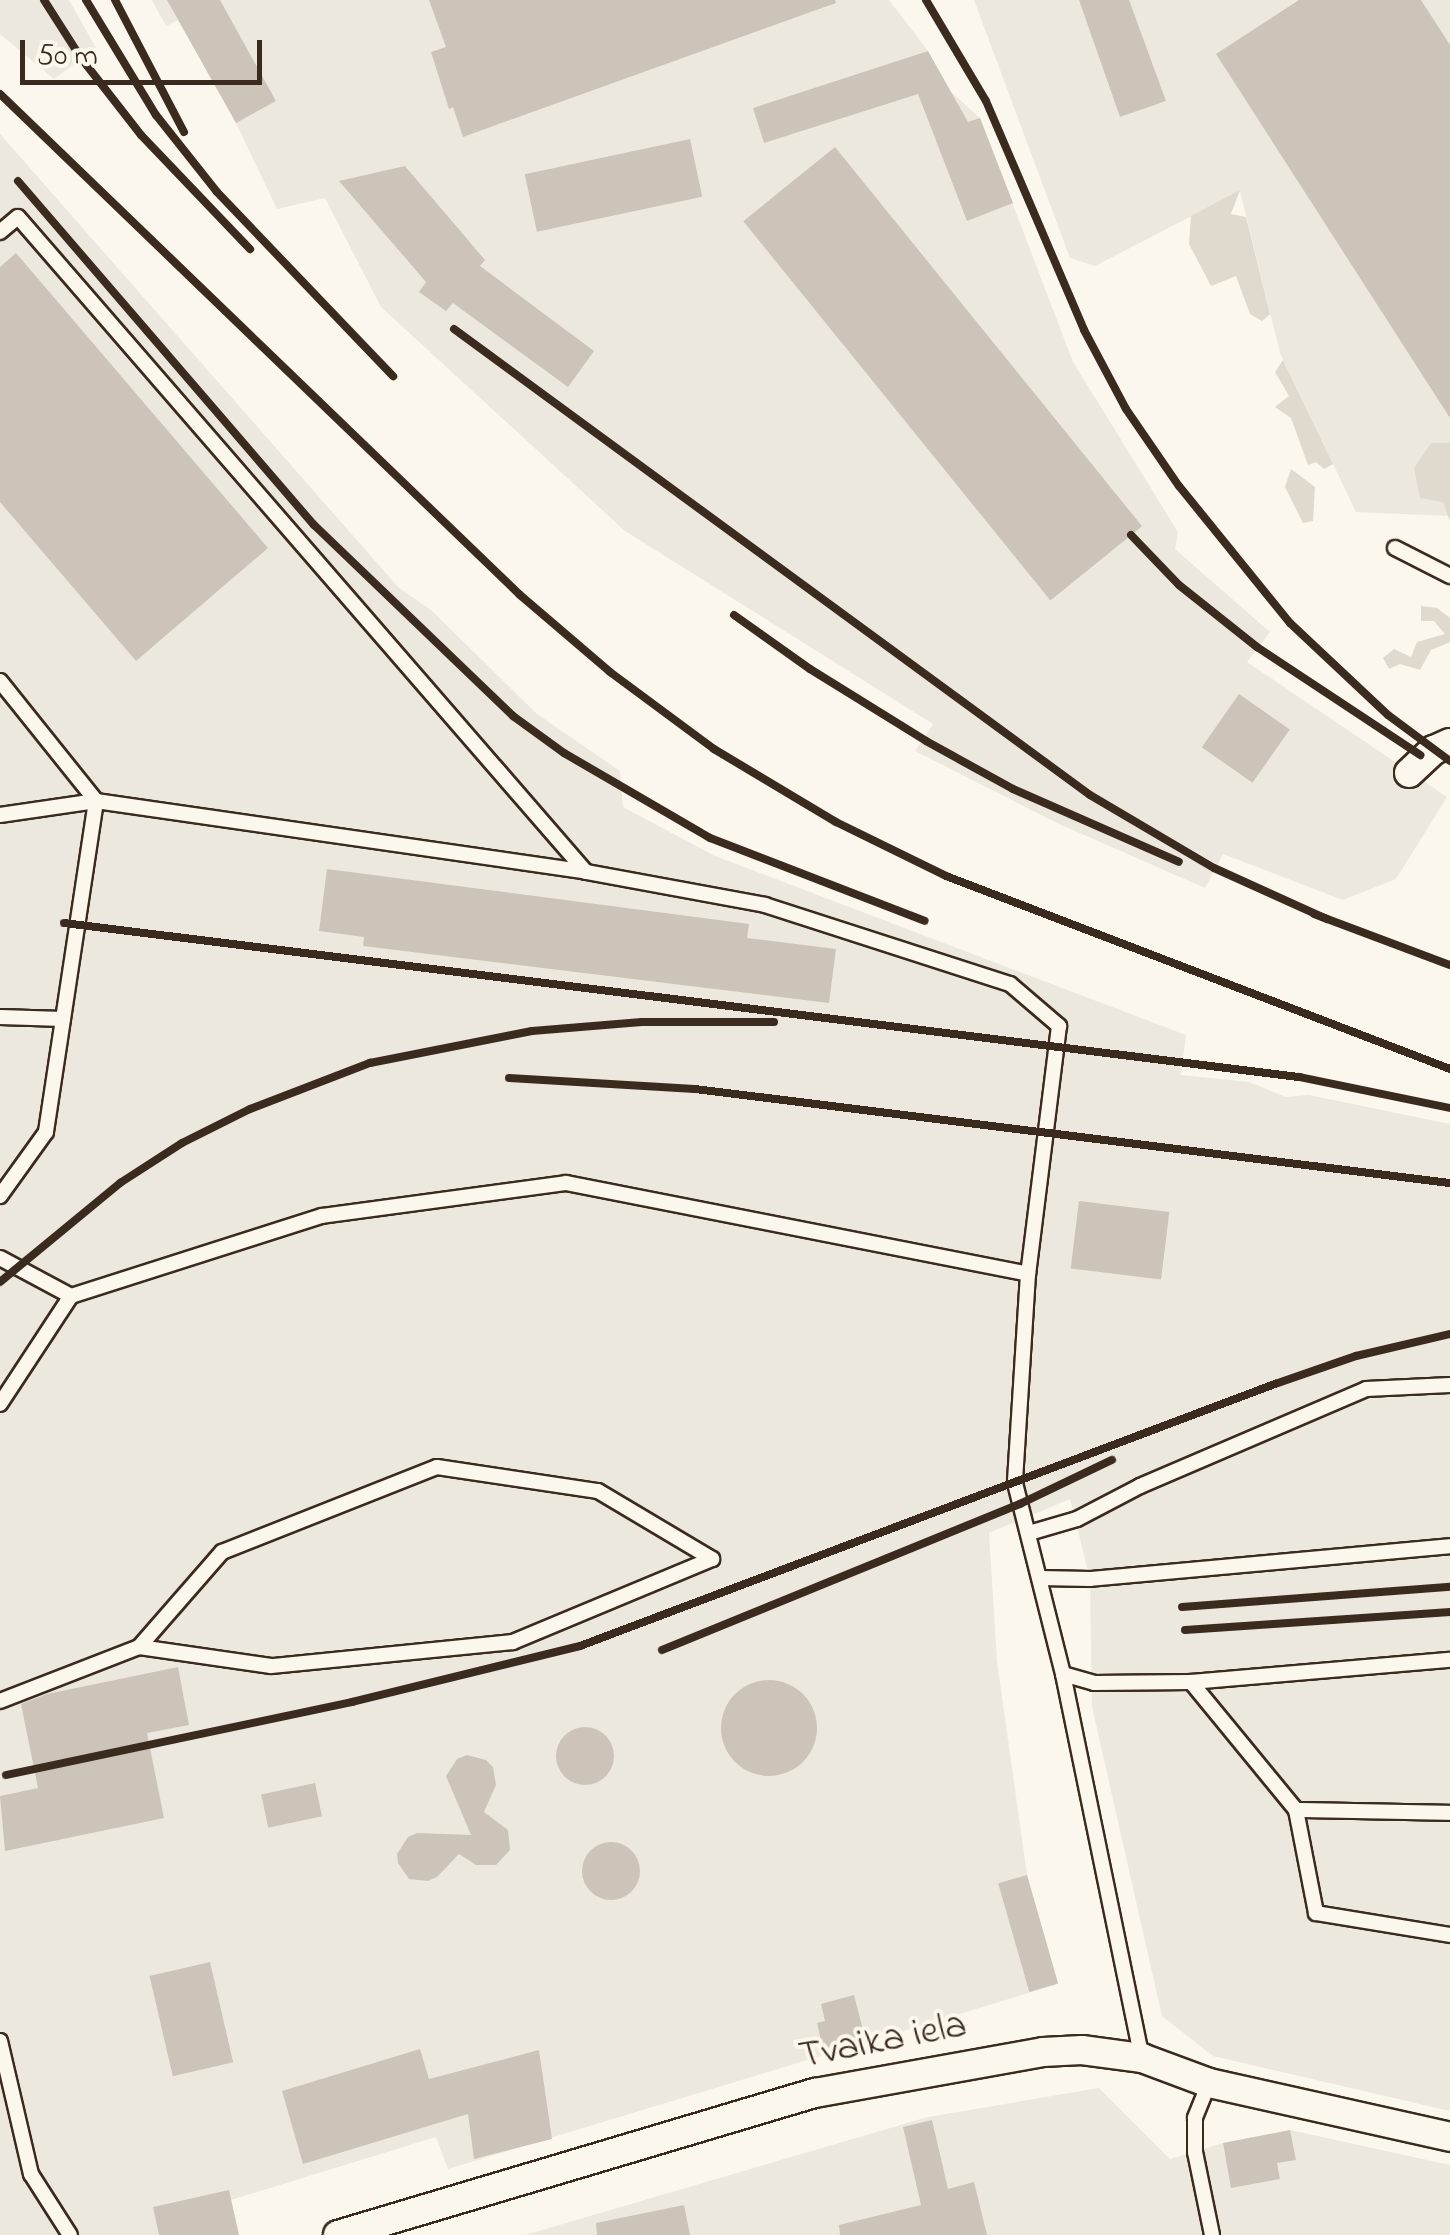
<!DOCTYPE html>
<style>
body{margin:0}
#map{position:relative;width:1450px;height:2235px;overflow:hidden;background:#fbf7ec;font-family:"Indie Flower",sans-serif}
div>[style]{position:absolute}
.built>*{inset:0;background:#ede8dd}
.green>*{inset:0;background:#dfd9ce}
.building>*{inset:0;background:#ccc4b9;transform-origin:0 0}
.round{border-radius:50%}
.roads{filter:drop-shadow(2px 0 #3b2a1e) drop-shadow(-2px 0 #3b2a1e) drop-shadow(0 2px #3b2a1e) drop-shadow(0 -2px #3b2a1e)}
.service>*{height:14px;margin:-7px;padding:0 7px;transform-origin:7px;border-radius:7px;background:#fbf7ec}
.minor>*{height:28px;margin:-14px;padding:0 14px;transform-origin:14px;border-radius:14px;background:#fbf7ec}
.rail>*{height:8px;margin:-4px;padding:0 4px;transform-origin:4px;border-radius:4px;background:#3b2a1e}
span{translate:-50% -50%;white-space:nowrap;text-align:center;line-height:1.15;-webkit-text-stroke:8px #fbf7ec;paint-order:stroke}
.street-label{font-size:40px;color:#3b2a1e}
.scale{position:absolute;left:20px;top:40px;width:242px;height:45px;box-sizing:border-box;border:5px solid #3b2a1e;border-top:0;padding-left:12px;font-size:30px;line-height:35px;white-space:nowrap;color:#3b2a1e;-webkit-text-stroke:8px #fbf7ec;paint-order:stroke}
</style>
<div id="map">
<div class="built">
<div style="clip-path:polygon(0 0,69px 0,96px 48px,54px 79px,0 34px)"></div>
<div style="clip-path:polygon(152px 0,889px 0,928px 51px,950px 91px,980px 118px,1073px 362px,1178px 532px,1175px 549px,1270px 632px,1247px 662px,1447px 797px,1396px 879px,1343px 900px,1223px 854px,1205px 888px,1059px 824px,915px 751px,933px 724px,625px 531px,381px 307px,325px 198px,277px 209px,236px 123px,178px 20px,166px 26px)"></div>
<div style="clip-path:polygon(974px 0,1450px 0,1450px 516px,1356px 512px,1280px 353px,1240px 191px,1095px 266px,1070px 258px)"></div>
<div style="clip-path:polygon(0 134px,399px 588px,431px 610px,537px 714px,620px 771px,623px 807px,715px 856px,1186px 1035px,1181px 1075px,1249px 1082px,1286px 1097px,1309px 1095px,1450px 1124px,1450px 2111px,1213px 2056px,1162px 2016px,1092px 1707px,1090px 1579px,1070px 1499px,989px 1533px,997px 1661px,1027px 1875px,1058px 1984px,448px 2169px,436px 2137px,231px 2200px,189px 2235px,0 2235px)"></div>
<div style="clip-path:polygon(1099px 2088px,1170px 2159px,1223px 2143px,1290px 2130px,1450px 2165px,1450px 2235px,525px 2235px,928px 2117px)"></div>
</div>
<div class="green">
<div style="clip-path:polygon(1240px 190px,1231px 214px,1246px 217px,1270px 314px,1262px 321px,1250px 314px,1236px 276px,1211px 286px,1189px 244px,1191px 216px)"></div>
<div style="clip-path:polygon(1283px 360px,1333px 464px,1324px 469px,1316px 462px,1308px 465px,1291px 418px,1275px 407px,1289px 396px,1275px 372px)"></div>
<div style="clip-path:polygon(1431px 443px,1450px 443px,1450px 522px,1443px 502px,1420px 498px,1414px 468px)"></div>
<div style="clip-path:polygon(1291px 469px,1315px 487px,1313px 521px,1303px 523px,1285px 487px)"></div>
<div style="clip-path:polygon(1421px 606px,1437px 608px,1450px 618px,1450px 642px,1431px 650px,1420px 670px,1400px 664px,1389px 669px,1383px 658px,1394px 649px,1411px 657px,1417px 642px,1445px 634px,1434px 621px,1421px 621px)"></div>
</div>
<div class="building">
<div style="clip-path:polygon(167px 0,220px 0,276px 101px,236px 123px)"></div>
<div style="clip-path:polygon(429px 0,835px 0,836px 3px,463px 137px,453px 107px,449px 109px,431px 52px,446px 47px)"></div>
<div style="clip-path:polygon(1079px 0,1129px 0,1166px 101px,1120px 117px)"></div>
<div style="clip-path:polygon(1299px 0,1421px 0,1450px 45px,1450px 418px,1216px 54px)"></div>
<div style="clip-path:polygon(928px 51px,968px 122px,980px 118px,1013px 203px,967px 221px,918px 94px,764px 143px,753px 108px)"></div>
<div style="left:690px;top:139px;width:59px;height:169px;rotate:78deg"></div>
<div style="left:835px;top:147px;width:488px;height:118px;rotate:51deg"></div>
<div style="clip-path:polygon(405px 166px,485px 260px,480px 266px,594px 351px,568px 387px,453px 303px,446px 311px,419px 292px,426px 282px,339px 181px)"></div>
<div style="clip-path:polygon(16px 253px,268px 548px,136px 661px,0 502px,0 267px)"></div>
<div style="left:1239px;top:694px;width:62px;height:65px;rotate:35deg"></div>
<div style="clip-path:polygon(327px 869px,749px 924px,747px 938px,836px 949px,829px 1003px,363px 946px,364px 937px,319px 931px)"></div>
<div style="left:1079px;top:1201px;width:91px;height:68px;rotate:7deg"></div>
<div style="clip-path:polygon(178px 1667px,189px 1725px,147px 1733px,164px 1818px,5px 1851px,0 1796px,38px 1788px,21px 1704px,47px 1694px)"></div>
<div class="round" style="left:721px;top:1680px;width:96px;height:96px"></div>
<div class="round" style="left:556px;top:1727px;width:58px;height:58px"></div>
<div style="clip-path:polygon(467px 1755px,486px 1760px,493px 1767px,496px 1785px,484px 1812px,508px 1830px,510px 1850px,496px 1865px,476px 1865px,459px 1854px,437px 1877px,428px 1881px,409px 1879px,398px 1863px,397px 1854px,408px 1837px,417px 1833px,471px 1835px,446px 1776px,457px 1759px)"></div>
<div style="left:315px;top:1783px;width:34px;height:55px;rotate:78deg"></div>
<div class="round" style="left:582px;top:1842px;width:58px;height:58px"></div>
<div style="left:1027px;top:1875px;width:113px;height:30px;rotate:74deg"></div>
<div style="left:210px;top:1962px;width:103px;height:62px;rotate:77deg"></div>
<div style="clip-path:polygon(854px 1995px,865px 2038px,823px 2049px,817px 2023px,825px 2021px,821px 2004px)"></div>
<div style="clip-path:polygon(420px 2049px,429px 2079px,539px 2050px,552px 2139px,474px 2159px,468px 2114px,303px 2164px,282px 2091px)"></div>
<div style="clip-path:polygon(932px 2120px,948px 2189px,974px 2182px,987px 2235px,840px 2235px,839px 2225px,921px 2205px,903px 2127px)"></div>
<div style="clip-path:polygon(1290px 2130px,1296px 2160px,1277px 2163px,1280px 2179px,1231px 2188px,1223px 2143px)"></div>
<div style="clip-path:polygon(229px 2190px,239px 2235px,159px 2235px,153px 2207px)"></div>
<div style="clip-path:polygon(684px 2205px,690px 2235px,597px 2235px,596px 2223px)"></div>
</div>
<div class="roads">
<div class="service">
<div style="left:0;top:232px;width:23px;rotate:-40deg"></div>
<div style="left:18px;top:217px;width:867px;rotate:49.07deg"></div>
<div style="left:1395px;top:548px;width:62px;rotate:27deg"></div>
<div style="left:0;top:681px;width:154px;rotate:51.3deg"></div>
<div style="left:96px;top:801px;width:335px;rotate:98.6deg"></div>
<div style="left:46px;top:1132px;width:79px;rotate:125.7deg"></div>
<div style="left:0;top:815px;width:97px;rotate:-8.3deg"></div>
<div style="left:96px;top:801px;width:495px;rotate:8.2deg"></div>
<div style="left:586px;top:872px;width:182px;rotate:10.4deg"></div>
<div style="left:765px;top:905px;width:257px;rotate:17.9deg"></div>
<div style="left:1010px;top:984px;width:65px;rotate:40.6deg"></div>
<div style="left:1059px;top:1026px;width:250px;rotate:97.1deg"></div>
<div style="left:1028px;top:1274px;width:209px;rotate:93.6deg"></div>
<div style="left:1015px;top:1483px;width:197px;rotate:75.9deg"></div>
<div style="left:1063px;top:1674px;width:392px;rotate:78.4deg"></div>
<div style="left:0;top:1017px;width:63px;rotate:1.8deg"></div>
<div style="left:0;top:1258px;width:81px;rotate:28.2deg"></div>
<div style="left:0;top:1404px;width:129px;rotate:-56.7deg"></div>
<div style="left:71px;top:1296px;width:263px;rotate:-17.7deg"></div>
<div style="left:322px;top:1216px;width:246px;rotate:-7.7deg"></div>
<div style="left:566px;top:1183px;width:471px;rotate:11.1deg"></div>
<div style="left:1029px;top:1533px;width:50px;rotate:-16.3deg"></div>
<div style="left:1077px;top:1519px;width:71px;rotate:-27.6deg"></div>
<div style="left:1140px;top:1486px;width:246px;rotate:-23.2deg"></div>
<div style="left:1366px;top:1389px;width:84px;rotate:-2.7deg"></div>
<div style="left:1040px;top:1578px;width:50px;rotate:1.1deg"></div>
<div style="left:1090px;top:1579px;width:362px;rotate:-5.2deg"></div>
<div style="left:1063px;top:1674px;width:32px;rotate:16deg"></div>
<div style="left:1094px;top:1683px;width:97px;rotate:-0.6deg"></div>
<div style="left:1191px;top:1682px;width:260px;rotate:-4.9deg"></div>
<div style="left:1191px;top:1682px;width:166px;rotate:50.6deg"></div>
<div style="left:1296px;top:1810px;width:154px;rotate:1.1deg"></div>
<div style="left:0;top:1701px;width:149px;rotate:-21.2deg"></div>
<div style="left:139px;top:1647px;width:126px;rotate:-48.9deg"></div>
<div style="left:222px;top:1552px;width:231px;rotate:-21.6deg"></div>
<div style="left:437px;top:1467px;width:163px;rotate:8.5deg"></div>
<div style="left:598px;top:1491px;width:133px;rotate:30.8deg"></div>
<div style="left:712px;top:1559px;width:216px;rotate:157.4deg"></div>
<div style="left:513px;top:1642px;width:243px;rotate:174.3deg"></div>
<div style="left:271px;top:1666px;width:133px;rotate:-171.8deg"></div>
<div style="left:1296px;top:1810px;width:105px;rotate:79deg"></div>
<div style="left:1316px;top:1913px;width:136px;rotate:9.3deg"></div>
<div style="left:0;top:2041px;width:137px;rotate:76.9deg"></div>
<div style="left:31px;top:2174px;width:72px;rotate:57.4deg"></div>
<div style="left:1209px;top:2083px;width:38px;rotate:112deg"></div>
<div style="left:1195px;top:2118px;width:34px;rotate:90deg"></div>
<div style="left:1195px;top:2152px;width:85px;rotate:78.4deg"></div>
</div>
<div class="minor">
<div style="left:1409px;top:773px;width:34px;rotate:-43deg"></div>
<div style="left:1434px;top:750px;width:17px;rotate:-24deg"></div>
<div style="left:338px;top:2235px;width:498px;rotate:-16.6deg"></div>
<div style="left:815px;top:2093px;width:232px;rotate:-10.2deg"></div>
<div style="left:1043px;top:2052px;width:39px;rotate:-3deg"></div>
<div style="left:1082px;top:2050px;width:61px;rotate:7.6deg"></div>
<div style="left:1142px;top:2058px;width:72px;rotate:20.5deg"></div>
<div style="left:1209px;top:2083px;width:247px;rotate:12.6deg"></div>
</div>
</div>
<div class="rail">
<div style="left:44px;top:0;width:69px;rotate:57.5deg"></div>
<div style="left:81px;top:58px;width:98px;rotate:52.1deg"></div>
<div style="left:141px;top:135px;width:158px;rotate:46.3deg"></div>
<div style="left:86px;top:0;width:135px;rotate:58.7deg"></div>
<div style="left:156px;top:115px;width:98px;rotate:51.6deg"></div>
<div style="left:217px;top:192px;width:255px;rotate:46.3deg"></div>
<div style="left:115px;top:0;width:149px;rotate:62.4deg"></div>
<div style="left:926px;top:0;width:117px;rotate:59.3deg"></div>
<div style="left:986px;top:101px;width:249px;rotate:66.8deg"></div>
<div style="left:1084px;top:330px;width:89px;rotate:62deg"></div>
<div style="left:1126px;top:409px;width:93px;rotate:55.5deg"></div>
<div style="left:1179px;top:486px;width:176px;rotate:51deg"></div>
<div style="left:1290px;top:623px;width:134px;rotate:43.2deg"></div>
<div style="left:1388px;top:715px;width:77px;rotate:36.6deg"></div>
<div style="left:0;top:94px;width:722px;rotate:43.93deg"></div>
<div style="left:520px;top:595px;width:118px;rotate:40.5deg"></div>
<div style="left:610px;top:672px;width:129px;rotate:36.5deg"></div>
<div style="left:714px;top:749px;width:142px;rotate:30.9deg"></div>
<div style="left:836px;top:822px;width:123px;rotate:26.1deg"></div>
<div style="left:946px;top:876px;width:540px;rotate:20.95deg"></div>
<div style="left:18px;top:181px;width:454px;rotate:49.3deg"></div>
<div style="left:314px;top:525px;width:276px;rotate:43.8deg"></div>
<div style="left:513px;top:716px;width:63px;rotate:36deg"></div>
<div style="left:564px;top:753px;width:169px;rotate:30.2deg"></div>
<div style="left:710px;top:838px;width:230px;rotate:21.1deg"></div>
<div style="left:454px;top:329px;width:788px;rotate:36.23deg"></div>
<div style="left:1090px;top:795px;width:144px;rotate:30.5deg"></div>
<div style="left:1214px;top:868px;width:124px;rotate:24.3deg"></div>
<div style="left:1131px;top:535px;width:69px;rotate:46.2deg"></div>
<div style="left:1179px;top:585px;width:100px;rotate:38.5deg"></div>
<div style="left:1257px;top:647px;width:196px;rotate:33.5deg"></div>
<div style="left:734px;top:615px;width:93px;rotate:35.4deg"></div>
<div style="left:810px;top:669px;width:137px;rotate:31.8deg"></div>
<div style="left:926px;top:741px;width:99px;rotate:28.9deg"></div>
<div style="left:1013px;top:789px;width:181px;rotate:23.7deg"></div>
<div style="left:1314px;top:914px;width:145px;rotate:20.6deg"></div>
<div style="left:64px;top:923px;width:1245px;rotate:7.11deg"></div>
<div style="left:1299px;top:1077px;width:154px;rotate:11.6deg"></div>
<div style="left:509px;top:1078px;width:186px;rotate:3.4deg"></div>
<div style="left:695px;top:1089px;width:761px;rotate:7.1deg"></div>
<div style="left:0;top:1282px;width:156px;rotate:-39.5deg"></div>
<div style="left:120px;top:1183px;width:74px;rotate:-32.8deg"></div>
<div style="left:182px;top:1143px;width:76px;rotate:-26.6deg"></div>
<div style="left:250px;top:1109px;width:129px;rotate:-21deg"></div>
<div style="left:370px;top:1063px;width:165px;rotate:-11.2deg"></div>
<div style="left:532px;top:1031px;width:110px;rotate:-4.7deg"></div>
<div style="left:642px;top:1022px;width:132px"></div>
<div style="left:1182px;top:1607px;width:269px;rotate:-4.3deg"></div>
<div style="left:1185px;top:1630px;width:266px;rotate:-3.9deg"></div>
<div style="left:662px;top:1650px;width:387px;rotate:-22.2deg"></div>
<div style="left:1020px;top:1504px;width:102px;rotate:-25.6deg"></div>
<div style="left:6px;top:1775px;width:354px;rotate:-11.9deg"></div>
<div style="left:352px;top:1702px;width:235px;rotate:-13.8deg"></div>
<div style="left:580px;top:1646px;width:743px;rotate:-20.66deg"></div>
<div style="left:1275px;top:1384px;width:86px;rotate:-19.1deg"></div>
<div style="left:1356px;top:1356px;width:97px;rotate:-13.2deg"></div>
</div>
<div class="street-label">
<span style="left:883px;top:2042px;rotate:-11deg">Tvaika iela</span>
</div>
<div class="scale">50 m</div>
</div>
